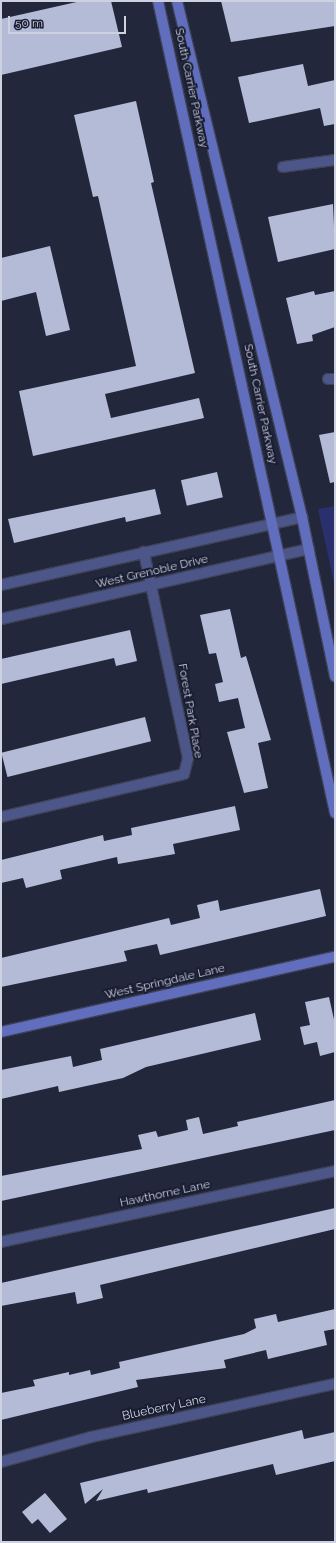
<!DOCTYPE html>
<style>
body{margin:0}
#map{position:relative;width:336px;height:1543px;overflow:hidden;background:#23273c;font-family:Raleway,sans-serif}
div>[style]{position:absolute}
.green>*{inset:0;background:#2a306d}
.building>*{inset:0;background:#b4bbd7;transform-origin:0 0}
.roads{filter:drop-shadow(1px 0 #3e4256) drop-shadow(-1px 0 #3e4256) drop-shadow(0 1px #3e4256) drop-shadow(0 -1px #3e4256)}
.street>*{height:10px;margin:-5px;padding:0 5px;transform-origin:5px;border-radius:5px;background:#4d5688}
.secondary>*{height:10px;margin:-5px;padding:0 5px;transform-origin:5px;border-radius:5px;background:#616ebe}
span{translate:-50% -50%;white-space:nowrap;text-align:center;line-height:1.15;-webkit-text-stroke:4px #191d32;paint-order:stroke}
.street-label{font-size:12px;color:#ced2e0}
.frame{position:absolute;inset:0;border:2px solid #ced2e0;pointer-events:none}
.scale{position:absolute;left:8px;top:16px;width:118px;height:18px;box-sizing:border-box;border:2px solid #ced2e0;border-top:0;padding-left:5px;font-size:12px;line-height:14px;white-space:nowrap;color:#ced2e0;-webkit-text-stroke:3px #191d32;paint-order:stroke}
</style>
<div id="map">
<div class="green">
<div style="clip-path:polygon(335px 506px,335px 588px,318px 509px)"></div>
</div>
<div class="building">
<div style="clip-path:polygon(81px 1px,111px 1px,122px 47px,1px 75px,1px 19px)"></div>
<div style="clip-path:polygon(221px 1px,335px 1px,335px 26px,231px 42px)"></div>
<div style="clip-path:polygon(303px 64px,308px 86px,335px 80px,335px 124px,324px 126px,320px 108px,249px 123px,238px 77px)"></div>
<div style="clip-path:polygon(136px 101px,154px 182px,151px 183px,195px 373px,105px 394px,111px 418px,199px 398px,204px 418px,33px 456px,19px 391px,136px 366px,98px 196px,93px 197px,74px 115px)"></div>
<div style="clip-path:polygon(333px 204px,335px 249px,278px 262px,268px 217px)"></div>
<div style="clip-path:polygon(50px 246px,70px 330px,46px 336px,36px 292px,1px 301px,1px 258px)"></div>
<div style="clip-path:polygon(314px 291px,315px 295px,335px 291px,335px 327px,312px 335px,313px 341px,297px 344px,286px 298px)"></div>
<div style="clip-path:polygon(335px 432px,335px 482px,330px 483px,319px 435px)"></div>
<div style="left:217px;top:472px;width:26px;height:37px;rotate:77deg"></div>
<div style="clip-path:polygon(155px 489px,161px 514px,126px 522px,125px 517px,14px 543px,8px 519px)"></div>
<div style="clip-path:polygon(230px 609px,241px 658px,246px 656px,271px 740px,258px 743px,268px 788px,244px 793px,227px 732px,245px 728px,238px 698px,219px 702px,215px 684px,223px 682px,216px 653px,209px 654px,200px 615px)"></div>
<div style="clip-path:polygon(130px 630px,137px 661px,116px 666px,114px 658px,1px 684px,1px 659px)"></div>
<div style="left:145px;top:717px;width:25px;height:148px;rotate:76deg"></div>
<div style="clip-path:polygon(235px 806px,240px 830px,173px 844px,175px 854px,118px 864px,117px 857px,60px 870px,62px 879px,26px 888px,23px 878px,1px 883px,1px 860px,103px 835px,104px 841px,132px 835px,131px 828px)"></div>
<div style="clip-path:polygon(320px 889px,326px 916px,160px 955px,157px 944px,124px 951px,127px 961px,1px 987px,1px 958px,169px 918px,171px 925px,200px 918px,197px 905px,218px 900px,220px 911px)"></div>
<div style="clip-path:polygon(329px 997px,335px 1024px,335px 1052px,320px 1056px,317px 1042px,304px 1045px,300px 1027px,310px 1025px,305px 1002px)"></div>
<div style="clip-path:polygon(255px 1013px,261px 1040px,146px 1067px,123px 1078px,59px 1092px,58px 1086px,1px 1099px,1px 1070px,71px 1056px,73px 1067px,102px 1060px,100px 1049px)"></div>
<div style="clip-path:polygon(335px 1100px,335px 1130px,1px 1201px,1px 1176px,142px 1149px,138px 1135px,156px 1131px,158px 1137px,188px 1130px,186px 1120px,199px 1117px,203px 1134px,238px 1126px,237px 1122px)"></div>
<div style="clip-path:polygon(335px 1208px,335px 1229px,100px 1285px,103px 1298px,77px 1304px,75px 1292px,1px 1306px,1px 1283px)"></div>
<div style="clip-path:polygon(335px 1309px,335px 1329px,324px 1331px,327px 1345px,268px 1359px,266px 1350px,224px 1360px,226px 1368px,136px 1380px,138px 1387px,1px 1420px,1px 1393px,35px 1386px,33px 1380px,69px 1372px,69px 1375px,90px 1370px,91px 1375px,120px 1368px,119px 1362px,244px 1334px,256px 1328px,254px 1319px,276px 1314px,278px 1322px)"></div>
<div style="clip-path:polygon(302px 1430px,304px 1439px,335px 1432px,335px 1461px,276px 1475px,273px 1464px,148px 1493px,147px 1489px,96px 1501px,103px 1489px,85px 1504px,80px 1483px)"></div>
<div style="clip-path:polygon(45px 1493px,67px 1519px,50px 1533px,38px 1519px,32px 1524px,22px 1512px)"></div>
</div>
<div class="roads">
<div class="street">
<div style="left:283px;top:167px;width:52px;rotate:-7.7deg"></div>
<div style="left:328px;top:379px;width:7px"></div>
<div style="left:1px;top:585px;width:309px;rotate:-12.7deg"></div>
<div style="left:1px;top:619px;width:316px;rotate:-12.8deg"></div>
<div style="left:1px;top:817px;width:188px;rotate:-13.2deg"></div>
<div style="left:184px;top:774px;width:16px;rotate:-76deg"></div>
<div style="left:188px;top:758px;width:211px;rotate:-102.1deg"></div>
<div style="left:1px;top:1242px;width:341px;rotate:-12deg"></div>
<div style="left:1px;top:1462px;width:93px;rotate:-15.5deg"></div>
<div style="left:91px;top:1437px;width:250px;rotate:-12.3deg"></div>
</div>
<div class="secondary">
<div style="left:158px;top:1px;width:831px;rotate:77.7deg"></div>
<div style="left:177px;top:1px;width:531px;rotate:76.38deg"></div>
<div style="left:302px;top:517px;width:163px;rotate:78.3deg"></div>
<div style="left:1px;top:1032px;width:342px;rotate:-12.7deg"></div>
</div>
</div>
<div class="street-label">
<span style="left:191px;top:88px;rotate:78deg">South Carrier Parkway</span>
<span style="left:260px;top:404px;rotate:78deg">South Carrier Parkway</span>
<span style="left:152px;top:572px;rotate:-13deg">West Grenoble Drive</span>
<span style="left:190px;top:711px;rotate:80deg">Forest Park Place</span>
<span style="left:165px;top:982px;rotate:-13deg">West Springdale Lane</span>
<span style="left:165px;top:1194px;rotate:-12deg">Hawthorne Lane</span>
<span style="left:164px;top:1408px;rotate:-12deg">Blueberry Lane</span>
</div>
<div class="frame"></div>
<div class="scale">50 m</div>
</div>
